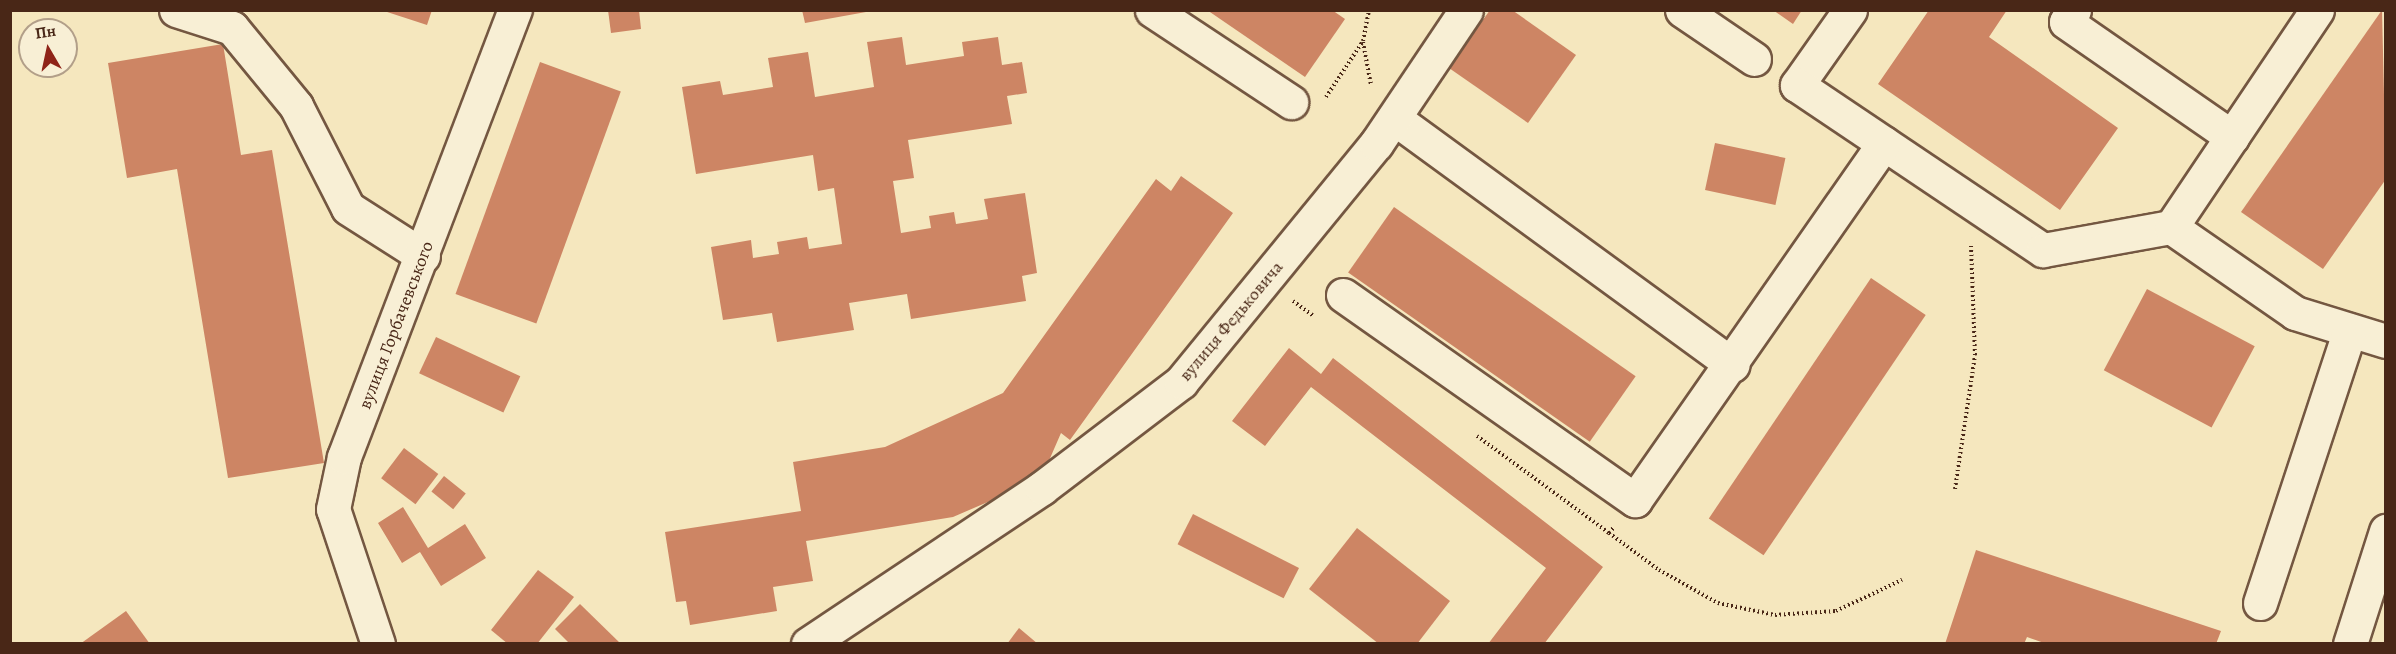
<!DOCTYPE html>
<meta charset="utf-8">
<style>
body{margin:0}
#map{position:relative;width:2396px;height:654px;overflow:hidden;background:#f5e7be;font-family:Alegreya,serif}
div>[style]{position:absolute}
.building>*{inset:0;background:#cd8564;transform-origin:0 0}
.path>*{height:4px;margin-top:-2px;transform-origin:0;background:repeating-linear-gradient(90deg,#492717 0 1.5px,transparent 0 4.5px)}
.roads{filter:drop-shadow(2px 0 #745741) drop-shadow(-2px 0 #745741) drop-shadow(0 2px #745741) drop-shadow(0 -2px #745741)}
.minor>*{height:33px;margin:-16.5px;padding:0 16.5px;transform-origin:16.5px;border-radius:16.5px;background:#f8efd5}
span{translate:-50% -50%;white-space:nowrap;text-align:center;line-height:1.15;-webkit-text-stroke:5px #f8efd5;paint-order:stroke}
.street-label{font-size:18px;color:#492717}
.frame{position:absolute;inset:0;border:12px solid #492717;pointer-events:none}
.north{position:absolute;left:18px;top:18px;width:60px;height:60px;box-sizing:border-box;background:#f8efd5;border:2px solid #b29f89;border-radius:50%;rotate:351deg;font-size:16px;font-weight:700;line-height:24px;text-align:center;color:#492717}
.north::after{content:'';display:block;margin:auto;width:21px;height:27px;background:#8f2418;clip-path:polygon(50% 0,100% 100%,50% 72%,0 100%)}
</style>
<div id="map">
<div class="building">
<div style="clip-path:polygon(381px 10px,432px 10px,427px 25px)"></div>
<div style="clip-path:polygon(608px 10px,639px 10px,641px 29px,611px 33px)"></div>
<div style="clip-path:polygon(802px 10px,866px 10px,866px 12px,805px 23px)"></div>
<div style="clip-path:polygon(1207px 10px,1332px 10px,1345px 19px,1305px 77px)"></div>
<div style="clip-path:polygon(1490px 10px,1512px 10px,1576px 55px,1528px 123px,1449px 68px)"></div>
<div style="clip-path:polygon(1773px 10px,1802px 10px,1793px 24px)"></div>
<div style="clip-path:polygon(1929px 10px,2007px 10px,1989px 37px,2118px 128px,2060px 210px,1878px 84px)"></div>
<div style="clip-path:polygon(2382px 10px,2386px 179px,2323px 269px,2241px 212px)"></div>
<div style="clip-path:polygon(902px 37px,906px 65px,964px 56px,962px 42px,998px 37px,1002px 65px,1022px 62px,1027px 93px,1007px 96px,1012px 124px,908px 140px,914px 178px,893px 181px,901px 233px,931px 228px,929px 216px,954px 212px,956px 224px,988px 219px,984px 199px,1025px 193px,1037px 273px,1022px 276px,1026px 301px,911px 319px,907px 294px,849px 303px,854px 330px,777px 342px,772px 313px,723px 320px,711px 247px,751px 240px,753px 258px,779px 254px,777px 242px,807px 237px,809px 249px,842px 244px,834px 188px,818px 191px,813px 155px,696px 174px,682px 87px,720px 81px,723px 95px,773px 87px,768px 58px,808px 52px,815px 97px,874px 87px,867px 42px)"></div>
<div style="clip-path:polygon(223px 44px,241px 155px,272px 150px,324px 463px,228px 478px,177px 169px,127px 178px,108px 63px)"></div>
<div style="left:540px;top:62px;width:86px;height:247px;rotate:20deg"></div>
<div style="left:1715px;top:143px;width:72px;height:48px;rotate:12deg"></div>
<div style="clip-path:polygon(1181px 176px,1233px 213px,1070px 440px,1061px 433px,1041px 479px,953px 517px,806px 541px,813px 581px,773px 587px,777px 611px,690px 625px,686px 601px,676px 602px,665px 532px,801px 511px,793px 462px,885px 447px,1003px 393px,1156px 179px,1171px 191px)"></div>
<div style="left:1394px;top:207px;width:295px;height:80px;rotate:35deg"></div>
<div style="left:1871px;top:278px;width:66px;height:290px;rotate:34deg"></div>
<div style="left:2147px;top:289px;width:122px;height:92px;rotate:28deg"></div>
<div style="left:436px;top:337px;width:93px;height:40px;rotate:25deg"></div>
<div style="clip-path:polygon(1289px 348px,1321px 374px,1333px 358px,1603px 567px,1544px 644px,1488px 644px,1546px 568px,1311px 387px,1265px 446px,1232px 421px)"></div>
<div style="left:404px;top:448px;width:43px;height:38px;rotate:37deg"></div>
<div style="left:444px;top:476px;width:28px;height:20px;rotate:39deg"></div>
<div style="clip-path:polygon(403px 507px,428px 548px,465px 524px,486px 558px,441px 586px,420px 552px,402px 563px,378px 523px)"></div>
<div style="left:1193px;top:514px;width:119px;height:34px;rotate:27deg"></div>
<div style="clip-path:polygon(1357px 528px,1450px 601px,1417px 644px,1379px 644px,1309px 589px)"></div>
<div style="clip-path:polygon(1976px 550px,2221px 631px,2216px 644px,2047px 644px,2027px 637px,2024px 644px,1945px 644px)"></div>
<div style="clip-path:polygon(538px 570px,574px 597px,537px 644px,508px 644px,491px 630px)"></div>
<div style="clip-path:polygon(580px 604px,621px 644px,570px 644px,555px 629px)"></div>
<div style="clip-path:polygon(126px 611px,150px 644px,80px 644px)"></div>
<div style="clip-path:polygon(1019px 628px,1038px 644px,1007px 644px)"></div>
</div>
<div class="path">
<div style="left:1363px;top:42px;width:44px;rotate:79.5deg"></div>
<div style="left:1326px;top:97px;width:67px;rotate:-56.5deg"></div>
<div style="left:1363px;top:41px;width:32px;rotate:-79deg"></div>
<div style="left:1293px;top:301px;width:26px;rotate:36deg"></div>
<div style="left:1477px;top:436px;width:164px;rotate:36.3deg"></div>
<div style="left:1609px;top:533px;width:8px;rotate:-50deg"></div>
<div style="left:1955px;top:489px;width:135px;rotate:-81.5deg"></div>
<div style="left:1975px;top:355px;width:110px;rotate:-92.1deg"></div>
<div style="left:1609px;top:533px;width:62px;rotate:36.5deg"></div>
<div style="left:1659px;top:570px;width:68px;rotate:29.2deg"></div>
<div style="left:1718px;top:603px;width:58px;rotate:11.9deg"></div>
<div style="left:1775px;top:615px;width:61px;rotate:-3.8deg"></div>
<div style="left:1836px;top:611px;width:73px;rotate:-25.2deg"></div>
</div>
<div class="roads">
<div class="minor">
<div style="left:176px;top:10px;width:59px;rotate:17.8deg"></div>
<div style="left:232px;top:28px;width:101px;rotate:50.6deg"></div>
<div style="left:296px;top:106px;width:114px;rotate:63deg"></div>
<div style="left:348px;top:208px;width:89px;rotate:32.6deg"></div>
<div style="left:1152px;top:10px;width:167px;rotate:33.5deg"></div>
<div style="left:1682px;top:10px;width:87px;rotate:34.2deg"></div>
<div style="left:1850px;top:10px;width:92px;rotate:125.2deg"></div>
<div style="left:1797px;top:85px;width:296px;rotate:33.9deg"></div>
<div style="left:2043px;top:250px;width:130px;rotate:-10.2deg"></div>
<div style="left:2074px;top:10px;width:14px;rotate:124deg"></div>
<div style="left:2066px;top:22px;width:202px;rotate:34.7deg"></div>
<div style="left:2317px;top:10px;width:262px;rotate:123.9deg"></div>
<div style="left:2171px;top:227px;width:151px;rotate:34.7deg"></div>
<div style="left:2295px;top:313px;width:95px;rotate:17.1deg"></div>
<div style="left:1394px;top:118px;width:419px;rotate:36.1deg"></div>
<div style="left:1343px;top:295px;width:357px;rotate:35.1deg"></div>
<div style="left:1635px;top:500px;width:435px;rotate:-55.1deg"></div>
<div style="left:2260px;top:603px;width:287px;rotate:-71.8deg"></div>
<div style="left:378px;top:644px;width:142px;rotate:-108.4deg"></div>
<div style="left:333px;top:509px;width:53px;rotate:-78.1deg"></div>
<div style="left:344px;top:457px;width:479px;rotate:-69.1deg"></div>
<div style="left:808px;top:644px;width:281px;rotate:-33.7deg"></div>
<div style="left:1042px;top:488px;width:175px;rotate:-37.3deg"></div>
<div style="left:1181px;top:382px;width:308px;rotate:-50.7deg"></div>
<div style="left:1376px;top:144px;width:161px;rotate:-56.1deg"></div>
<div style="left:2350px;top:644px;width:119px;rotate:-72.3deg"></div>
</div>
</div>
<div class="street-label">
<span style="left:1231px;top:321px;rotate:-50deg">вулиця Федьковича</span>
<span style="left:396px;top:325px;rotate:-69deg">вулиця Горбачевського</span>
</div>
<div class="frame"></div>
<div class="north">Пн</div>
</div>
